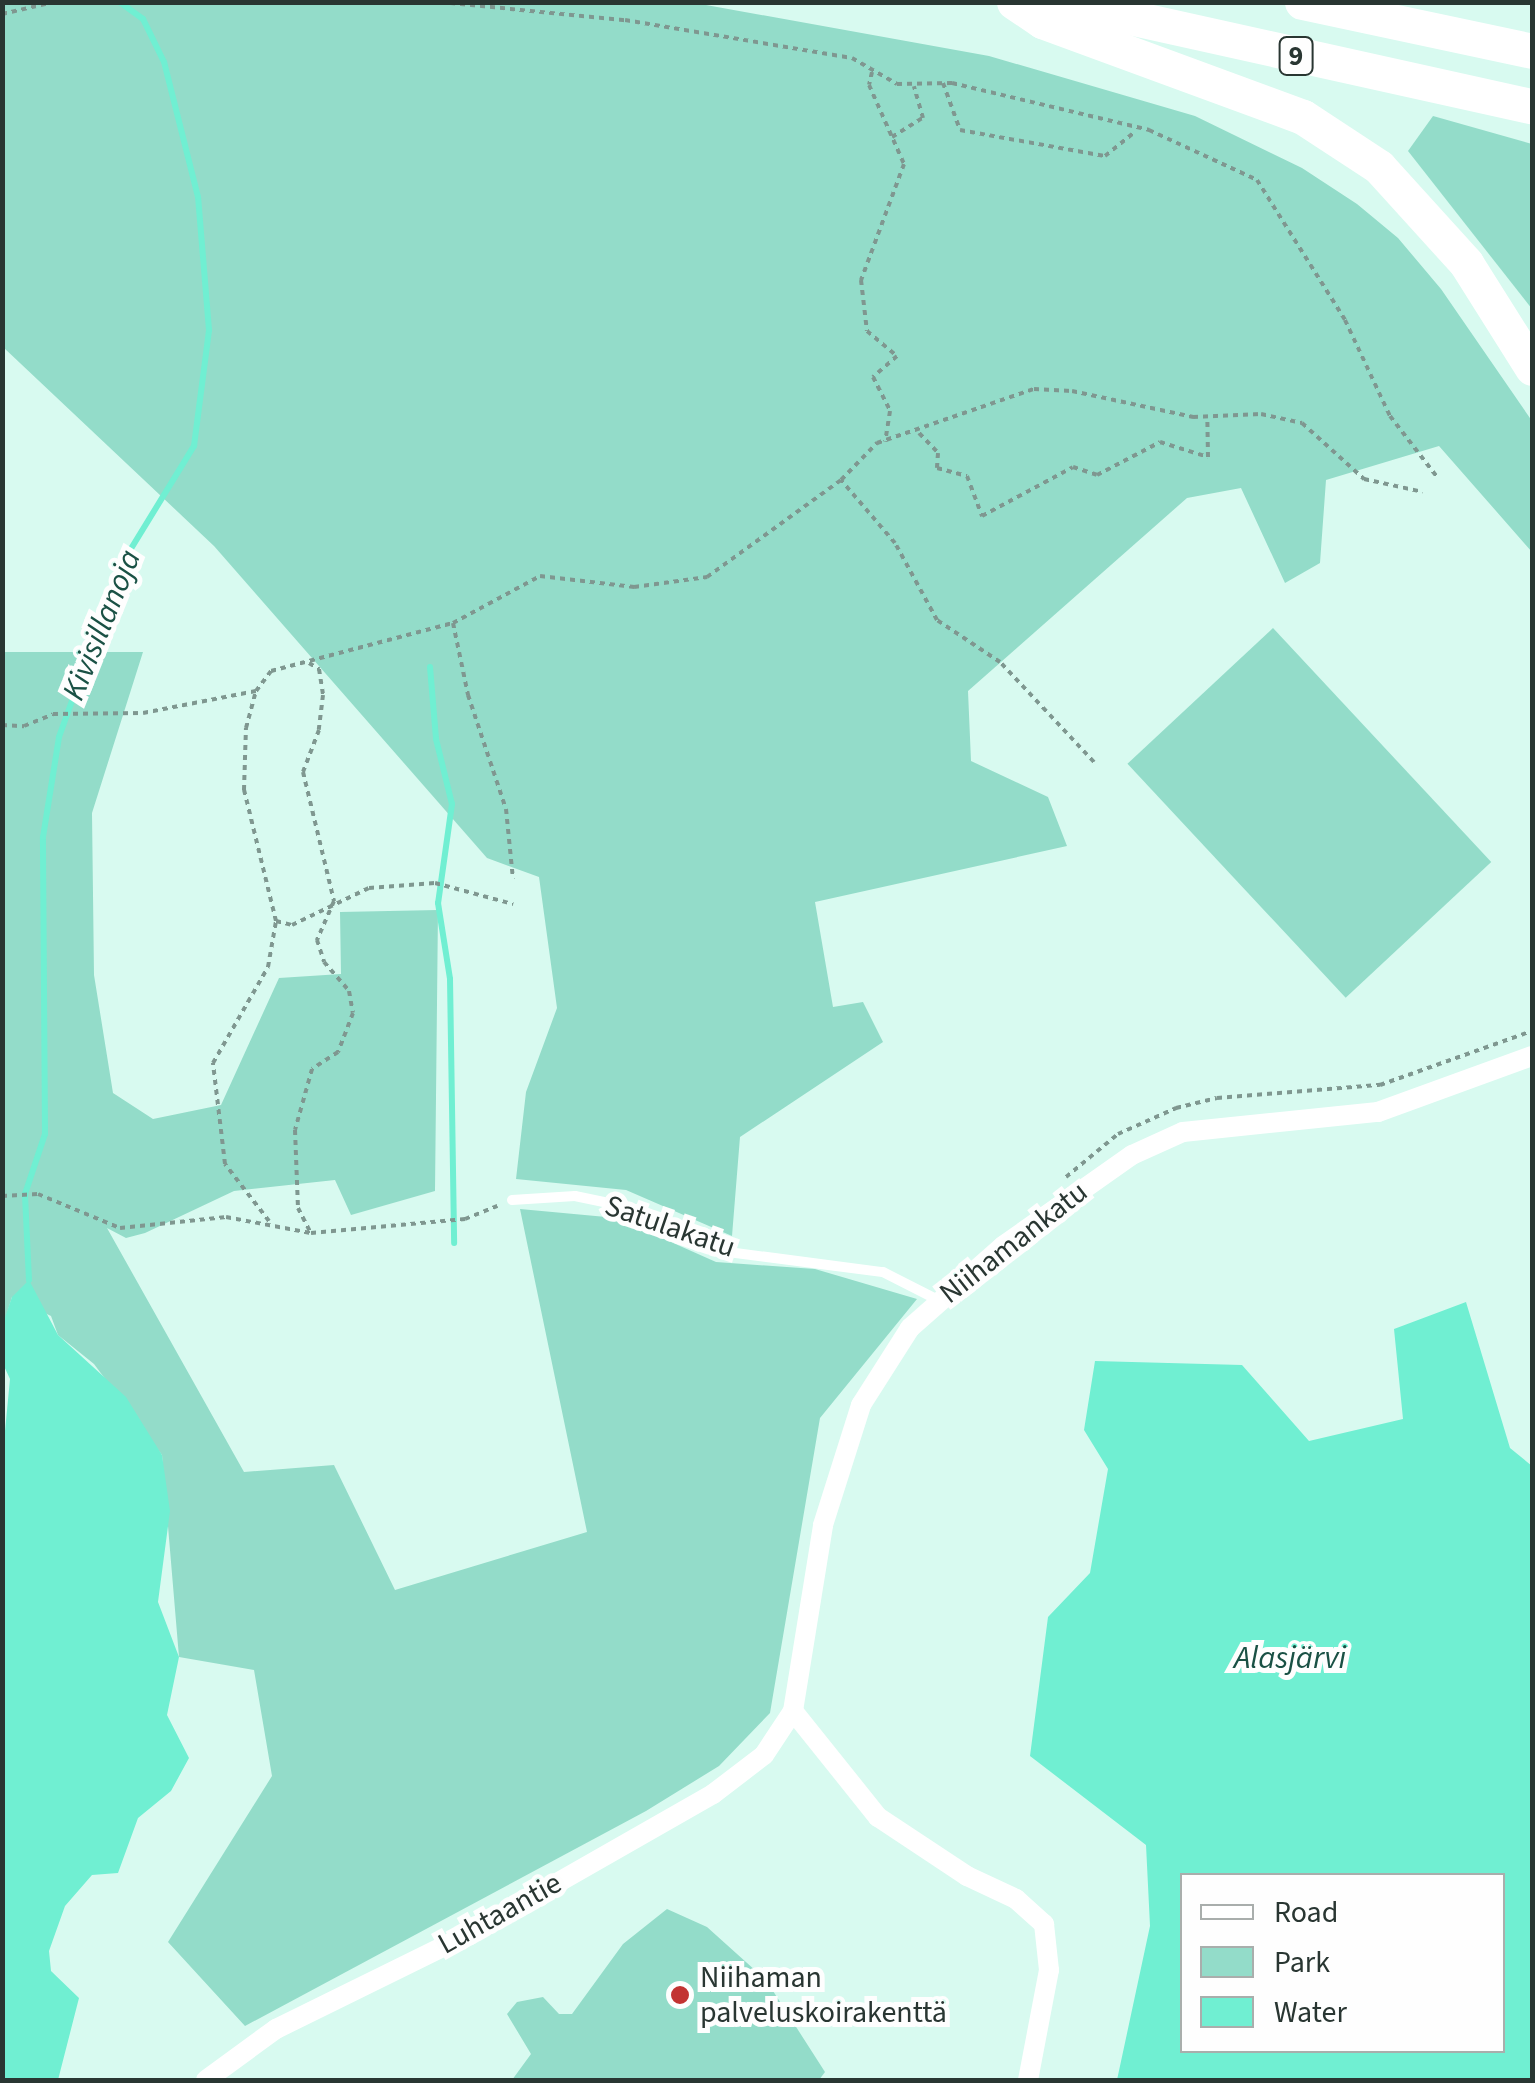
<!DOCTYPE html>
<meta charset="utf-8">
<style>
body{margin:0}
#map{position:relative;width:1535px;height:2083px;overflow:hidden;background:#d8faf0;font-family:"Source Sans 3",sans-serif}
div>[style]{position:absolute}
.green>*{inset:0;background:#93dcc9;transform-origin:0 0}
.water>*{inset:0;background:#70efd2}
.stream>*{height:6px;margin:-3px;padding:0 3px;transform-origin:3px;border-radius:3px;background:#70efd2}
.path>*{height:4px;margin-top:-2px;transform-origin:0;background:repeating-linear-gradient(90deg,#7f9790 0 5px,transparent 0 10px)}
.service>*{height:10px;margin:-5px;padding:0 5px;transform-origin:5px;border-radius:5px;background:#fff}
.minor>*{height:20px;margin:-10px;padding:0 10px;transform-origin:10px;border-radius:10px;background:#fff}
.motorway>*{height:35px;margin:-17.5px;padding:0 17.5px;transform-origin:17.5px;border-radius:17.5px;background:#fff}
.dots>*{width:28px;height:28px;translate:-50% -50%;box-sizing:border-box;border:5px solid #fefefe;border-radius:50%}
span{translate:-50% -50%;white-space:nowrap;text-align:center;line-height:1.15;-webkit-text-stroke:10px #fefefe;paint-order:stroke}
.shield-label span{padding:2px 8px;background:#fefefe;border:2px solid;border-radius:8px;-webkit-text-stroke-width:0}
.shield-label{font-size:28px;color:#293632;font-weight:700}
.street-label{font-size:30px;color:#293632}
.poi-label{font-size:30px;color:#293632}
.left{translate:0 -50%;text-align:left}
.water-label{font-size:32px;color:#1a5145;font-style:italic}
.frame{position:absolute;inset:0;border:5px solid #293632;pointer-events:none}
.legend{position:absolute;left:1180px;top:1873px;width:325px;height:180px;box-sizing:border-box;background:#fefefe;border:2px solid #a9aeac;margin:0;padding:12px 18px;list-style:none;font-size:30px;color:#293632}
.legend li{display:flex;align-items:center;gap:20px;height:50px}
.legend b{width:50px;border:2px solid #a9aeac}
</style>
<div id="map">
<div class="green">
<div style="clip-path:polygon(2px 3px,695px 3px,989px 56px,1195px 116px,1302px 168px,1357px 204px,1398px 238px,1441px 289px,1532px 421px,1532px 552px,1439px 446px,1326px 480px,1320px 563px,1285px 583px,1241px 488px,1187px 498px,968px 691px,971px 761px,1048px 797px,1067px 846px,815px 902px,833px 1007px,863px 1002px,883px 1042px,740px 1137px,732px 1236px,626px 1190px,516px 1179px,526px 1092px,557px 1008px,539px 877px,487px 858px,214px 546px,3px 347px)"></div>
<div style="clip-path:polygon(1433px 116px,1532px 144px,1532px 309px,1408px 151px)"></div>
<div style="left:1273px;top:628px;width:320px;height:199px;rotate:47deg"></div>
<div style="clip-path:polygon(3px 652px,143px 652px,92px 813px,94px 975px,113px 1093px,153px 1119px,221px 1105px,279px 978px,341px 974px,340px 912px,438px 910px,435px 1191px,351px 1215px,335px 1180px,234px 1191px,145px 1233px,126px 1238px,107px 1228px,244px 1472px,334px 1465px,395px 1590px,587px 1532px,520px 1209px,617px 1218px,716px 1262px,815px 1269px,917px 1299px,820px 1418px,770px 1713px,719px 1766px,646px 1811px,245px 2026px,168px 1942px,272px 1776px,254px 1670px,179px 1657px,162px 1455px,94px 1364px,58px 1335px,51px 1316px,12px 1297px,3px 1326px)"></div>
<div style="clip-path:polygon(667px 1909px,707px 1927px,766px 1980px,825px 2072px,819px 2080px,512px 2080px,531px 2054px,507px 2014px,517px 2002px,543px 1997px,559px 2014px,572px 2014px,623px 1944px)"></div>
</div>
<div class="water">
<div style="clip-path:polygon(29px 1280px,58px 1335px,126px 1397px,162px 1455px,170px 1511px,158px 1602px,179px 1657px,167px 1715px,189px 1758px,171px 1791px,138px 1818px,118px 1873px,92px 1875px,65px 1906px,49px 1951px,51px 1971px,79px 1998px,58px 2080px,2px 2080px,2px 1462px,10px 1379px,3px 1364px,2px 1326px,12px 1297px)"></div>
<div style="clip-path:polygon(evenodd,1466px 1302px,1510px 1448px,1532px 1466px,1532px 2080px,1117px 2080px,1150px 1926px,1146px 1845px,1030px 1756px,1048px 1617px,1090px 1573px,1108px 1469px,1084px 1430px,1095px 1361px,1242px 1365px,1309px 1441px,1403px 1419px,1394px 1329px,1466px 1302px,1182px 1876px,1502px 1876px,1502px 2050px,1182px 2050px,1182px 1876px)"></div>
</div>
<div class="stream">
<div style="left:430px;top:667px;width:72px;rotate:85.2deg"></div>
<div style="left:436px;top:739px;width:67px;rotate:76.2deg"></div>
<div style="left:452px;top:804px;width:100px;rotate:98deg"></div>
<div style="left:438px;top:903px;width:77px;rotate:81deg"></div>
<div style="left:450px;top:979px;width:264px;rotate:89.1deg"></div>
<div style="left:29px;top:1280px;width:86px;rotate:-92.7deg"></div>
<div style="left:25px;top:1194px;width:63px;rotate:-71.6deg"></div>
<div style="left:45px;top:1134px;width:297px;rotate:-90.4deg"></div>
<div style="left:43px;top:837px;width:101px;rotate:-80.9deg"></div>
<div style="left:59px;top:737px;width:183px;rotate:-70.2deg"></div>
<div style="left:121px;top:565px;width:140px;rotate:-58.5deg"></div>
<div style="left:194px;top:446px;width:117px;rotate:-82.6deg"></div>
<div style="left:209px;top:330px;width:133px;rotate:-94.7deg"></div>
<div style="left:198px;top:197px;width:139px;rotate:-104.1deg"></div>
<div style="left:164px;top:62px;width:48px;rotate:-116deg"></div>
<div style="left:143px;top:19px;width:29px;rotate:-144deg"></div>
</div>
<div class="path">
<div style="left:440px;top:2px;width:186px;rotate:5.6deg"></div>
<div style="left:625px;top:20px;width:230px;rotate:9.5deg"></div>
<div style="left:852px;top:58px;width:52px;rotate:30deg"></div>
<div style="left:897px;top:84px;width:55px;rotate:-1deg"></div>
<div style="left:952px;top:83px;width:203px;rotate:13.4deg"></div>
<div style="left:1149px;top:130px;width:119px;rotate:24.8deg"></div>
<div style="left:1257px;top:180px;width:165px;rotate:57.8deg"></div>
<div style="left:1345px;top:320px;width:106px;rotate:64.9deg"></div>
<div style="left:1390px;top:416px;width:78px;rotate:52.3deg"></div>
<div style="left:2px;top:14px;width:53px;rotate:-13deg"></div>
<div style="left:872px;top:72px;width:13px;rotate:103deg"></div>
<div style="left:869px;top:85px;width:86px;rotate:66.1deg"></div>
<div style="left:904px;top:164px;width:124px;rotate:110.3deg"></div>
<div style="left:861px;top:280px;width:51px;rotate:83.3deg"></div>
<div style="left:867px;top:331px;width:39px;rotate:40deg"></div>
<div style="left:897px;top:356px;width:32px;rotate:139deg"></div>
<div style="left:873px;top:377px;width:38px;rotate:63deg"></div>
<div style="left:890px;top:411px;width:31px;rotate:99deg"></div>
<div style="left:943px;top:83px;width:50px;rotate:70.1deg"></div>
<div style="left:960px;top:130px;width:147px;rotate:10.2deg"></div>
<div style="left:1105px;top:156px;width:38px;rotate:-39deg"></div>
<div style="left:892px;top:137px;width:36px;rotate:-32deg"></div>
<div style="left:923px;top:118px;width:33px;rotate:-106deg"></div>
<div style="left:919px;top:433px;width:28px;rotate:46deg"></div>
<div style="left:938px;top:453px;width:15px;rotate:94deg"></div>
<div style="left:937px;top:468px;width:31px;rotate:15deg"></div>
<div style="left:967px;top:476px;width:43px;rotate:69.4deg"></div>
<div style="left:982px;top:516px;width:103px;rotate:-28.3deg"></div>
<div style="left:1073px;top:467px;width:25px;rotate:18deg"></div>
<div style="left:1097px;top:475px;width:71px;rotate:-27.6deg"></div>
<div style="left:1160px;top:442px;width:50px;rotate:17.4deg"></div>
<div style="left:1208px;top:457px;width:39px;rotate:-91deg"></div>
<div style="left:453px;top:623px;width:74px;rotate:78.2deg"></div>
<div style="left:468px;top:695px;width:120px;rotate:71.6deg"></div>
<div style="left:506px;top:809px;width:70px;rotate:84.3deg"></div>
<div style="left:309px;top:663px;width:12px;rotate:31deg"></div>
<div style="left:319px;top:669px;width:26px;rotate:81deg"></div>
<div style="left:323px;top:695px;width:35px;rotate:97deg"></div>
<div style="left:319px;top:730px;width:45px;rotate:110.9deg"></div>
<div style="left:303px;top:772px;width:133px;rotate:76.5deg"></div>
<div style="left:334px;top:901px;width:43px;rotate:113.6deg"></div>
<div style="left:317px;top:940px;width:23px;rotate:72deg"></div>
<div style="left:324px;top:962px;width:38px;rotate:49deg"></div>
<div style="left:349px;top:991px;width:22px;rotate:80deg"></div>
<div style="left:353px;top:1013px;width:42px;rotate:111deg"></div>
<div style="left:338px;top:1052px;width:31px;rotate:147deg"></div>
<div style="left:312px;top:1069px;width:63px;rotate:105.6deg"></div>
<div style="left:295px;top:1130px;width:78px;rotate:87.8deg"></div>
<div style="left:298px;top:1208px;width:28px;rotate:63deg"></div>
<div style="left:2px;top:725px;width:22px;rotate:3deg"></div>
<div style="left:24px;top:726px;width:31px;rotate:-22deg"></div>
<div style="left:53px;top:714px;width:90px;rotate:-0.6deg"></div>
<div style="left:143px;top:713px;width:115px;rotate:-11deg"></div>
<div style="left:1094px;top:762px;width:137px;rotate:-133.2deg"></div>
<div style="left:1000px;top:662px;width:76px;rotate:-146.3deg"></div>
<div style="left:937px;top:620px;width:88px;rotate:-118.6deg"></div>
<div style="left:895px;top:543px;width:83px;rotate:-130.6deg"></div>
<div style="left:841px;top:480px;width:52px;rotate:-45.8deg"></div>
<div style="left:877px;top:443px;width:166px;rotate:-19deg"></div>
<div style="left:1034px;top:389px;width:38px;rotate:3deg"></div>
<div style="left:1072px;top:391px;width:124px;rotate:12.1deg"></div>
<div style="left:1193px;top:417px;width:68px;rotate:-2.5deg"></div>
<div style="left:1261px;top:414px;width:42px;rotate:12.4deg"></div>
<div style="left:1302px;top:423px;width:84px;rotate:42.1deg"></div>
<div style="left:1364px;top:479px;width:60px;rotate:12.4deg"></div>
<div style="left:276px;top:921px;width:16px;rotate:14deg"></div>
<div style="left:292px;top:925px;width:85px;rotate:-25.7deg"></div>
<div style="left:369px;top:888px;width:66px;rotate:-4.3deg"></div>
<div style="left:435px;top:883px;width:81px;rotate:15.1deg"></div>
<div style="left:1066px;top:1177px;width:67px;rotate:-39.6deg"></div>
<div style="left:1118px;top:1134px;width:64px;rotate:-24.1deg"></div>
<div style="left:1176px;top:1108px;width:42px;rotate:-13.7deg"></div>
<div style="left:1217px;top:1098px;width:164px;rotate:-4.6deg"></div>
<div style="left:1380px;top:1085px;width:161px;rotate:-19.6deg"></div>
<div style="left:2px;top:1196px;width:36px;rotate:-3deg"></div>
<div style="left:38px;top:1194px;width:89px;rotate:22.5deg"></div>
<div style="left:120px;top:1228px;width:107px;rotate:-5.9deg"></div>
<div style="left:226px;top:1217px;width:86px;rotate:10.7deg"></div>
<div style="left:311px;top:1233px;width:155px;rotate:-5.2deg"></div>
<div style="left:465px;top:1219px;width:35px;rotate:-22deg"></div>
<div style="left:269px;top:1221px;width:72px;rotate:-127.7deg"></div>
<div style="left:225px;top:1164px;width:102px;rotate:-96.8deg"></div>
<div style="left:213px;top:1063px;width:111px;rotate:-60.2deg"></div>
<div style="left:268px;top:967px;width:47px;rotate:-80.1deg"></div>
<div style="left:276px;top:921px;width:135px;rotate:-103.7deg"></div>
<div style="left:244px;top:790px;width:62px;rotate:-88.2deg"></div>
<div style="left:246px;top:728px;width:38px;rotate:-75deg"></div>
<div style="left:256px;top:691px;width:25px;rotate:-53deg"></div>
<div style="left:271px;top:671px;width:188px;rotate:-14.8deg"></div>
<div style="left:453px;top:623px;width:99px;rotate:-28.4deg"></div>
<div style="left:540px;top:576px;width:95px;rotate:6.7deg"></div>
<div style="left:634px;top:587px;width:74px;rotate:-7.8deg"></div>
<div style="left:707px;top:577px;width:165px;rotate:-35.9deg"></div>
</div>
<div class="service">
<div style="left:512px;top:1200px;width:63px;rotate:-3.6deg"></div>
<div style="left:575px;top:1196px;width:44px;rotate:11.8deg"></div>
<div style="left:618px;top:1205px;width:120px;rotate:23.1deg"></div>
<div style="left:728px;top:1252px;width:156px;rotate:7.4deg"></div>
<div style="left:883px;top:1272px;width:64px;rotate:27deg"></div>
</div>
<div class="minor">
<div style="left:793px;top:1711px;width:136px;rotate:51.3deg"></div>
<div style="left:878px;top:1817px;width:107px;rotate:33.5deg"></div>
<div style="left:967px;top:1876px;width:54px;rotate:25.1deg"></div>
<div style="left:1016px;top:1899px;width:38px;rotate:42deg"></div>
<div style="left:1044px;top:1924px;width:46px;rotate:83.8deg"></div>
<div style="left:1049px;top:1970px;width:112px;rotate:100.8deg"></div>
<div style="left:206px;top:2080px;width:87px;rotate:-36.1deg"></div>
<div style="left:276px;top:2029px;width:202px;rotate:-26.2deg"></div>
<div style="left:457px;top:1940px;width:295px;rotate:-29.7deg"></div>
<div style="left:713px;top:1794px;width:64px;rotate:-37.4deg"></div>
<div style="left:764px;top:1755px;width:53px;rotate:-56.6deg"></div>
<div style="left:793px;top:1711px;width:188px;rotate:-80.8deg"></div>
<div style="left:823px;top:1525px;width:126px;rotate:-72.4deg"></div>
<div style="left:861px;top:1405px;width:91px;rotate:-57.5deg"></div>
<div style="left:910px;top:1328px;width:124px;rotate:-41.4deg"></div>
<div style="left:1003px;top:1246px;width:158px;rotate:-35.2deg"></div>
<div style="left:1132px;top:1155px;width:56px;rotate:-24.3deg"></div>
<div style="left:1183px;top:1132px;width:196px;rotate:-5.9deg"></div>
<div style="left:1378px;top:1112px;width:164px;rotate:-20deg"></div>
</div>
<div class="motorway">
<div style="left:1014px;top:2px;width:34px;rotate:34deg"></div>
<div style="left:1042px;top:21px;width:278px;rotate:20.2deg"></div>
<div style="left:1303px;top:117px;width:91px;rotate:33.3deg"></div>
<div style="left:1379px;top:167px;width:130px;rotate:47.8deg"></div>
<div style="left:1466px;top:263px;width:124px;rotate:57.8deg"></div>
<div style="left:1061px;top:2px;width:482px;rotate:12.5deg"></div>
<div style="left:1302px;top:2px;width:235px;rotate:12deg"></div>
</div>
<div class="dots">
<div style="left:680px;top:1995px;background:#c23332"></div>
</div>
<div class="shield-label">
<span style="left:1296px;top:56px">9</span>
</div>
<div class="street-label">
<span style="left:670px;top:1227px;rotate:19deg">Satulakatu</span>
<span style="left:1014px;top:1243px;rotate:-38deg">Niihamankatu</span>
<span style="left:500px;top:1914px;rotate:-29deg">Luhtaantie</span>
</div>
<div class="poi-label">
<span class="left" style="left:700px;top:1995px">Niihaman<br>palveluskoirakenttä</span>
</div>
<div class="water-label">
<span style="left:102px;top:625px;rotate:-68deg">Kivisillanoja</span>
<span style="left:1290px;top:1658px">Alasjärvi</span>
</div>
<div class="frame"></div>
<ul class="legend">
<li><b style="height:12px;background:#fff"></b>Road</li>
<li><b style="height:28px;background:#93dcc9"></b>Park</li>
<li><b style="height:28px;background:#70efd2"></b>Water</li>
</ul>
</div>
